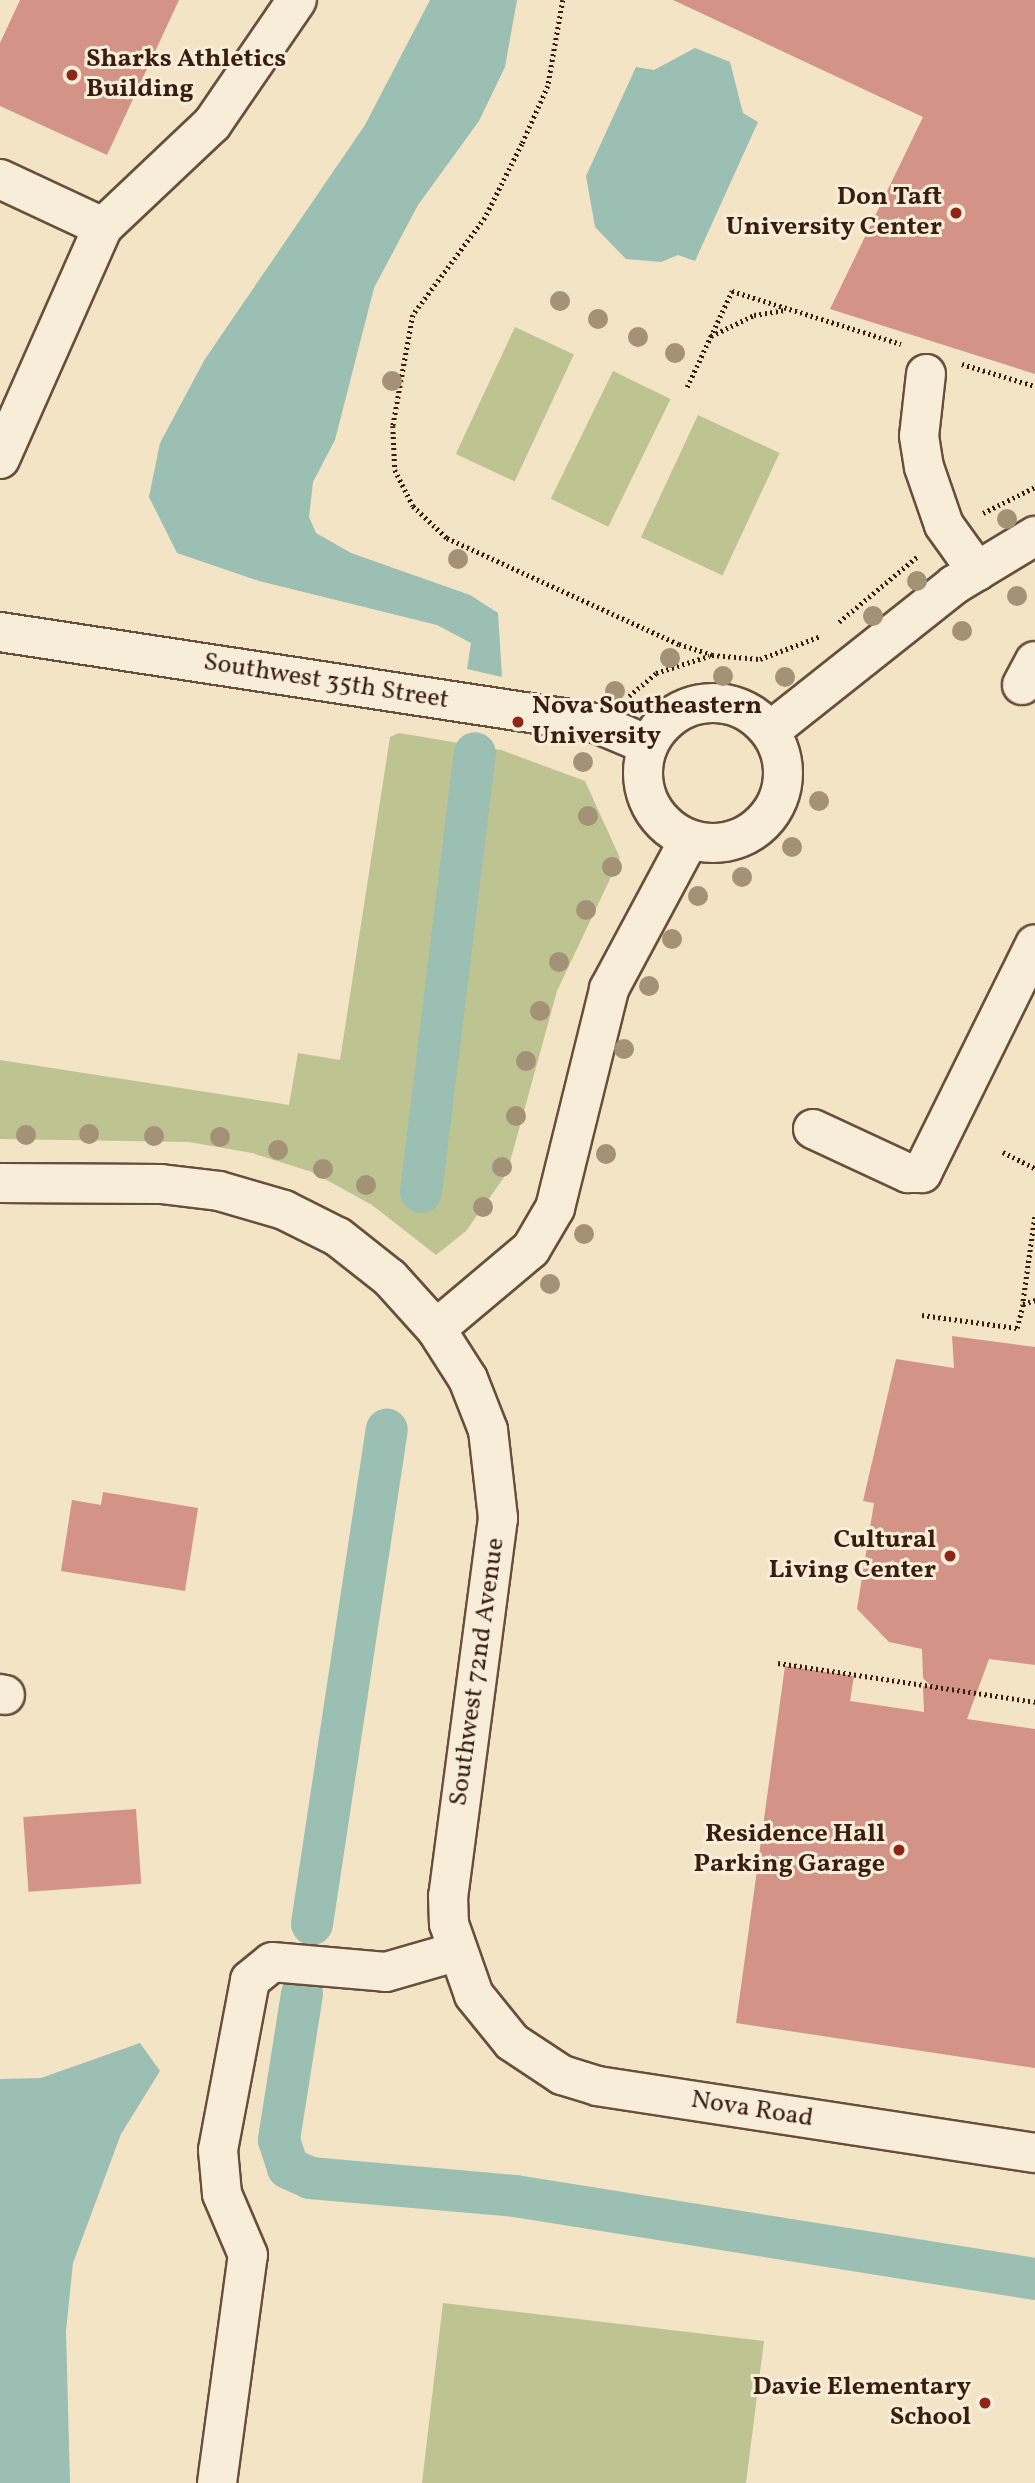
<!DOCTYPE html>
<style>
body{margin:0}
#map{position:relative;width:1035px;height:2483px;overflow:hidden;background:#f2e4c5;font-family:Vollkorn,serif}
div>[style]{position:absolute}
.green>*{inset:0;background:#bec392;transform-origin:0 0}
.water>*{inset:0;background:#9bbfb2}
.canal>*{height:42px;margin:-21px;padding:0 21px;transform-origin:21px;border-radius:21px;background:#9bbfb2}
.building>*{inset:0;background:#d39487;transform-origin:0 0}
.path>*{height:4.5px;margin-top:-2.25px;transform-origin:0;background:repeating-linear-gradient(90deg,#3a1d0f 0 2px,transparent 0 5.5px)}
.roads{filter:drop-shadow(2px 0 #684f3c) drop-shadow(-2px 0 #684f3c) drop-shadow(0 2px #684f3c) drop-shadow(0 -2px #684f3c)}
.minor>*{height:38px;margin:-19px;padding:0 19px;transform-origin:19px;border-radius:19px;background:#f7edd9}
.minor>.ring{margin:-19px;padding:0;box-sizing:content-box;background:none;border:38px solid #f7edd9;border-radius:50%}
.trees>*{width:20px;height:20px;margin:-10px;border-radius:50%;background:#a39276}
.dots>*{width:19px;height:19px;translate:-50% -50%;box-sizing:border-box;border:4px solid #f7edd9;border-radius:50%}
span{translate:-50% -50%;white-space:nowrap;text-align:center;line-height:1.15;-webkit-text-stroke:6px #f7edd9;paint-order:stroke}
.poi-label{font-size:26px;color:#3a1d0f;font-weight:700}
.left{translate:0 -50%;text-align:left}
.right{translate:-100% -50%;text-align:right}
.street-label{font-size:26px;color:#3a1d0f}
</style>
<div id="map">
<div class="green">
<div style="left:515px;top:327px;width:65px;height:140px;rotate:25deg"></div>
<div style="left:613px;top:371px;width:64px;height:142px;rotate:26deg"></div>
<div style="left:698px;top:415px;width:90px;height:135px;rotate:25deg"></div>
<div style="clip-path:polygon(399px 733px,501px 750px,585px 781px,620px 858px,557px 991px,507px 1173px,466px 1231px,436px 1255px,372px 1205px,312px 1172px,252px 1153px,189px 1142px,0 1139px,0 1060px,289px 1105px,298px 1053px,340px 1060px,390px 737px)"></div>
<div style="clip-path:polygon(443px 2303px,764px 2341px,746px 2483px,422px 2483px)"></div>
</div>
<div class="water">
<div style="clip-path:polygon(430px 0,517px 0,505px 67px,479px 121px,418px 205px,374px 288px,335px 440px,313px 482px,309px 517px,316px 533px,351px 553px,470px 595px,498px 613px,502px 677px,467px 669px,471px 643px,437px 625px,259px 581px,177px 553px,149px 497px,160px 443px,205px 359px,365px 125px)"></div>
<div style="clip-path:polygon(695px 48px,730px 62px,743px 113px,758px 122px,695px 261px,678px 255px,661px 262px,626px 259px,595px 227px,586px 176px,636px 67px,654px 70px)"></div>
<div style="clip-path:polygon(140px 2043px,160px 2071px,121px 2134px,73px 2263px,66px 2331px,70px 2483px,0 2483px,0 2079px,41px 2078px)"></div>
</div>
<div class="canal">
<div style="left:421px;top:1192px;width:442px;rotate:-83deg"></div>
<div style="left:312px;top:1924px;width:500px;rotate:-81.4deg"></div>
<div style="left:302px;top:1994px;width:148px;rotate:99deg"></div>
<div style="left:279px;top:2140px;width:29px;rotate:72deg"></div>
<div style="left:288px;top:2168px;width:24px;rotate:24deg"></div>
<div style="left:310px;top:2178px;width:206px;rotate:5deg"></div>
<div style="left:515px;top:2196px;width:527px;rotate:9.07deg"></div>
</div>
<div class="building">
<div style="clip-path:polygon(20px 0,179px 0,107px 155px,0 106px,0 43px)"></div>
<div style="clip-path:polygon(673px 0,1035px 0,1035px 374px,830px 309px,923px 117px)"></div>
<div style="clip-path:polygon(952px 1336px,1035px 1347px,1035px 1665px,989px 1659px,967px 1719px,1035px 1729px,1035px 2068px,736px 2023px,785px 1666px,854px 1676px,850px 1701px,924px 1712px,923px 1686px,932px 1687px,923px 1678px,922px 1649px,889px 1642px,857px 1609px,874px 1503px,863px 1501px,896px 1359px,954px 1368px)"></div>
<div style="clip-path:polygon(103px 1492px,198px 1508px,185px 1591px,61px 1571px,72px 1500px,101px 1505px)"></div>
<div style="left:136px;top:1809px;width:75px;height:113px;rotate:86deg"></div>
</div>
<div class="path">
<div style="left:563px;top:0;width:87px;rotate:99.9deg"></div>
<div style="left:548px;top:86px;width:64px;rotate:114.1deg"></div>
<div style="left:522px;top:144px;width:83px;rotate:116.6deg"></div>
<div style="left:485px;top:218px;width:121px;rotate:126.6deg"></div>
<div style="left:413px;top:315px;width:113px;rotate:100.2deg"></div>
<div style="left:393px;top:426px;width:44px;rotate:87.4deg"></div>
<div style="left:395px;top:470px;width:40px;rotate:63.4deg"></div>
<div style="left:413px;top:506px;width:47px;rotate:43.3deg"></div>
<div style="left:447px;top:538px;width:255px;rotate:24.6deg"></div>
<div style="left:679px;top:644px;width:35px;rotate:18deg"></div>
<div style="left:712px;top:655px;width:48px;rotate:4.8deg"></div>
<div style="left:760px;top:659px;width:65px;rotate:-20.7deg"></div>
<div style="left:711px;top:336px;width:48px;rotate:-26deg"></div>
<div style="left:754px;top:315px;width:31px;rotate:-9deg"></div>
<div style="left:962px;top:364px;width:76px;rotate:16.8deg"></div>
<div style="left:687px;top:387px;width:106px;rotate:-64.9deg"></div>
<div style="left:732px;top:291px;width:177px;rotate:17.4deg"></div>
<div style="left:983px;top:513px;width:58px;rotate:-26.6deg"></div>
<div style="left:839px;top:622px;width:103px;rotate:-39.9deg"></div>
<div style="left:629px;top:696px;width:35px;rotate:-40deg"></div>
<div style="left:656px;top:673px;width:56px;rotate:-17.8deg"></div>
<div style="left:1003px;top:1152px;width:36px;rotate:27deg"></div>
<div style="left:1035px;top:1217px;width:88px;rotate:97.9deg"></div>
<div style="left:1023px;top:1304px;width:13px;rotate:-18deg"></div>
<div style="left:922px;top:1315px;width:96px;rotate:7.8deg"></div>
<div style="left:1017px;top:1328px;width:25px;rotate:-76deg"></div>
<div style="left:778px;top:1663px;width:260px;rotate:8.6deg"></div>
</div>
<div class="roads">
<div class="minor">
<div style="left:0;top:179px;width:114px;rotate:25deg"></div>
<div style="left:926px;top:374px;width:62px;rotate:96.4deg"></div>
<div style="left:919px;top:436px;width:31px;rotate:81deg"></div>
<div style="left:924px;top:467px;width:61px;rotate:71deg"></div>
<div style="left:944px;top:525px;width:57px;rotate:54.3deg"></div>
<div style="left:0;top:459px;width:254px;rotate:-66.1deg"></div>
<div style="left:103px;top:227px;width:150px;rotate:-43.4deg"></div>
<div style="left:212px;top:124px;width:150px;rotate:-55.6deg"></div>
<div style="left:0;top:632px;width:603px;rotate:8.68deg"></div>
<div style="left:596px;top:723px;width:56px;rotate:22.9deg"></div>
<div style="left:1022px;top:685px;width:27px;rotate:-62deg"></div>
<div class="ring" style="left:643px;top:703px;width:102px;height:102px"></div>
<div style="left:770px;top:731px;width:235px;rotate:-38.4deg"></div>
<div style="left:954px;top:585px;width:95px;rotate:-31.2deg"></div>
<div style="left:813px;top:1129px;width:105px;rotate:24.9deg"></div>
<div style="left:908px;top:1173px;width:14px"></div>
<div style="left:922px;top:1173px;width:255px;rotate:-63.7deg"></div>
<div style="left:0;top:1183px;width:161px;rotate:0.4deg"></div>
<div style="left:161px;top:1184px;width:58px;rotate:6.9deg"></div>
<div style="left:219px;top:1191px;width:68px;rotate:16.3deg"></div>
<div style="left:284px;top:1210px;width:60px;rotate:26.6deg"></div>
<div style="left:338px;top:1237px;width:66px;rotate:38.3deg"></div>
<div style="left:390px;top:1278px;width:69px;rotate:48deg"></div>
<div style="left:436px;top:1329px;width:59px;rotate:57.4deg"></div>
<div style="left:468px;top:1379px;width:55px;rotate:68.6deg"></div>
<div style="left:488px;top:1430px;width:89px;rotate:83.5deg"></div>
<div style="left:498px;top:1518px;width:381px;rotate:97.5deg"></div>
<div style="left:448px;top:1896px;width:28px;rotate:88deg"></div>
<div style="left:449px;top:1924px;width:75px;rotate:70.6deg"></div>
<div style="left:474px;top:1995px;width:60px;rotate:51deg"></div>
<div style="left:512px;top:2042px;width:60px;rotate:33.4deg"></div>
<div style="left:562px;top:2075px;width:37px;rotate:17deg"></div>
<div style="left:597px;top:2086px;width:443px;rotate:8.7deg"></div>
<div style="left:436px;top:1329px;width:124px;rotate:-40.1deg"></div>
<div style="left:531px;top:1249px;width:48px;rotate:-59.7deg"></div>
<div style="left:555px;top:1208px;width:226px;rotate:-76.1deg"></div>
<div style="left:609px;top:989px;width:169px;rotate:-61.8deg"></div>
<div style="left:0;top:1694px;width:5px;rotate:11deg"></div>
<div style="left:217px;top:2483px;width:230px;rotate:-82.3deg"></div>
<div style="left:248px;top:2255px;width:66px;rotate:-113.1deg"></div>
<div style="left:222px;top:2194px;width:44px;rotate:-95.2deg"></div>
<div style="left:218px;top:2150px;width:173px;rotate:-79.3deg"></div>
<div style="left:250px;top:1980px;width:28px;rotate:-39deg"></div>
<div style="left:272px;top:1962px;width:114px;rotate:5deg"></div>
<div style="left:386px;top:1972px;width:72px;rotate:-16.2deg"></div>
</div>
</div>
<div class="trees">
<div style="left:560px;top:301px"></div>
<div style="left:598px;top:319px"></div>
<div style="left:638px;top:337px"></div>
<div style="left:675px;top:353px"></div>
<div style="left:392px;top:381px"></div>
<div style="left:1007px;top:519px"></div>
<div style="left:458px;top:559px"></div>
<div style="left:917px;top:581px"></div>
<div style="left:1017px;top:596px"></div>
<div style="left:873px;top:616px"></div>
<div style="left:962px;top:631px"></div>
<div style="left:670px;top:658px"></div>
<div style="left:723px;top:676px"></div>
<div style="left:785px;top:677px"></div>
<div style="left:615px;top:691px"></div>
<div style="left:583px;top:762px"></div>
<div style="left:819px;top:801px"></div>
<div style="left:588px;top:816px"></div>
<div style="left:792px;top:847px"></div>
<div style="left:612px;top:867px"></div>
<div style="left:742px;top:877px"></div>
<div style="left:698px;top:896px"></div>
<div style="left:586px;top:910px"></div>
<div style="left:672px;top:939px"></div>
<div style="left:559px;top:962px"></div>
<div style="left:649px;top:986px"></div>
<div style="left:540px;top:1011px"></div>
<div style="left:624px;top:1049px"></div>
<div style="left:526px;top:1061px"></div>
<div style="left:516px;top:1116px"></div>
<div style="left:89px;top:1134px"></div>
<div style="left:26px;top:1135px"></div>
<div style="left:154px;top:1136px"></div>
<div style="left:220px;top:1137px"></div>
<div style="left:278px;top:1150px"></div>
<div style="left:606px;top:1154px"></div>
<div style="left:502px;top:1167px"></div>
<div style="left:323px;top:1169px"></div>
<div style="left:366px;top:1185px"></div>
<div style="left:483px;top:1207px"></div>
<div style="left:584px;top:1234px"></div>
<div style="left:550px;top:1284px"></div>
</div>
<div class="dots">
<div style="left:72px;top:75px;background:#8f2418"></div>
<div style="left:956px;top:213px;background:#8f2418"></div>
<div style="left:518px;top:722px;background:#8f2418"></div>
<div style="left:950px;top:1556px;background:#8f2418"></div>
<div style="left:899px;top:1850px;background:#8f2418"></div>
<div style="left:985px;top:2403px;background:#8f2418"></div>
</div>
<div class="poi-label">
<span class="left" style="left:86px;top:75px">Sharks Athletics<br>Building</span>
<span class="right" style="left:942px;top:213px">Don Taft<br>University Center</span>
<span class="left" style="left:532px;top:722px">Nova Southeastern<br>University</span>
<span class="right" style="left:936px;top:1556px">Cultural<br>Living Center</span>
<span class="right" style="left:885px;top:1850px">Residence Hall<br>Parking Garage</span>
<span class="right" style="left:971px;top:2403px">Davie Elementary<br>School</span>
</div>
<div class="street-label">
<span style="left:326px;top:682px;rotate:9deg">Southwest 35th Street</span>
<span style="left:478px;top:1672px;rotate:-82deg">Southwest 72nd Avenue</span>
<span style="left:752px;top:2110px;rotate:9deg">Nova Road</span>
</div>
</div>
